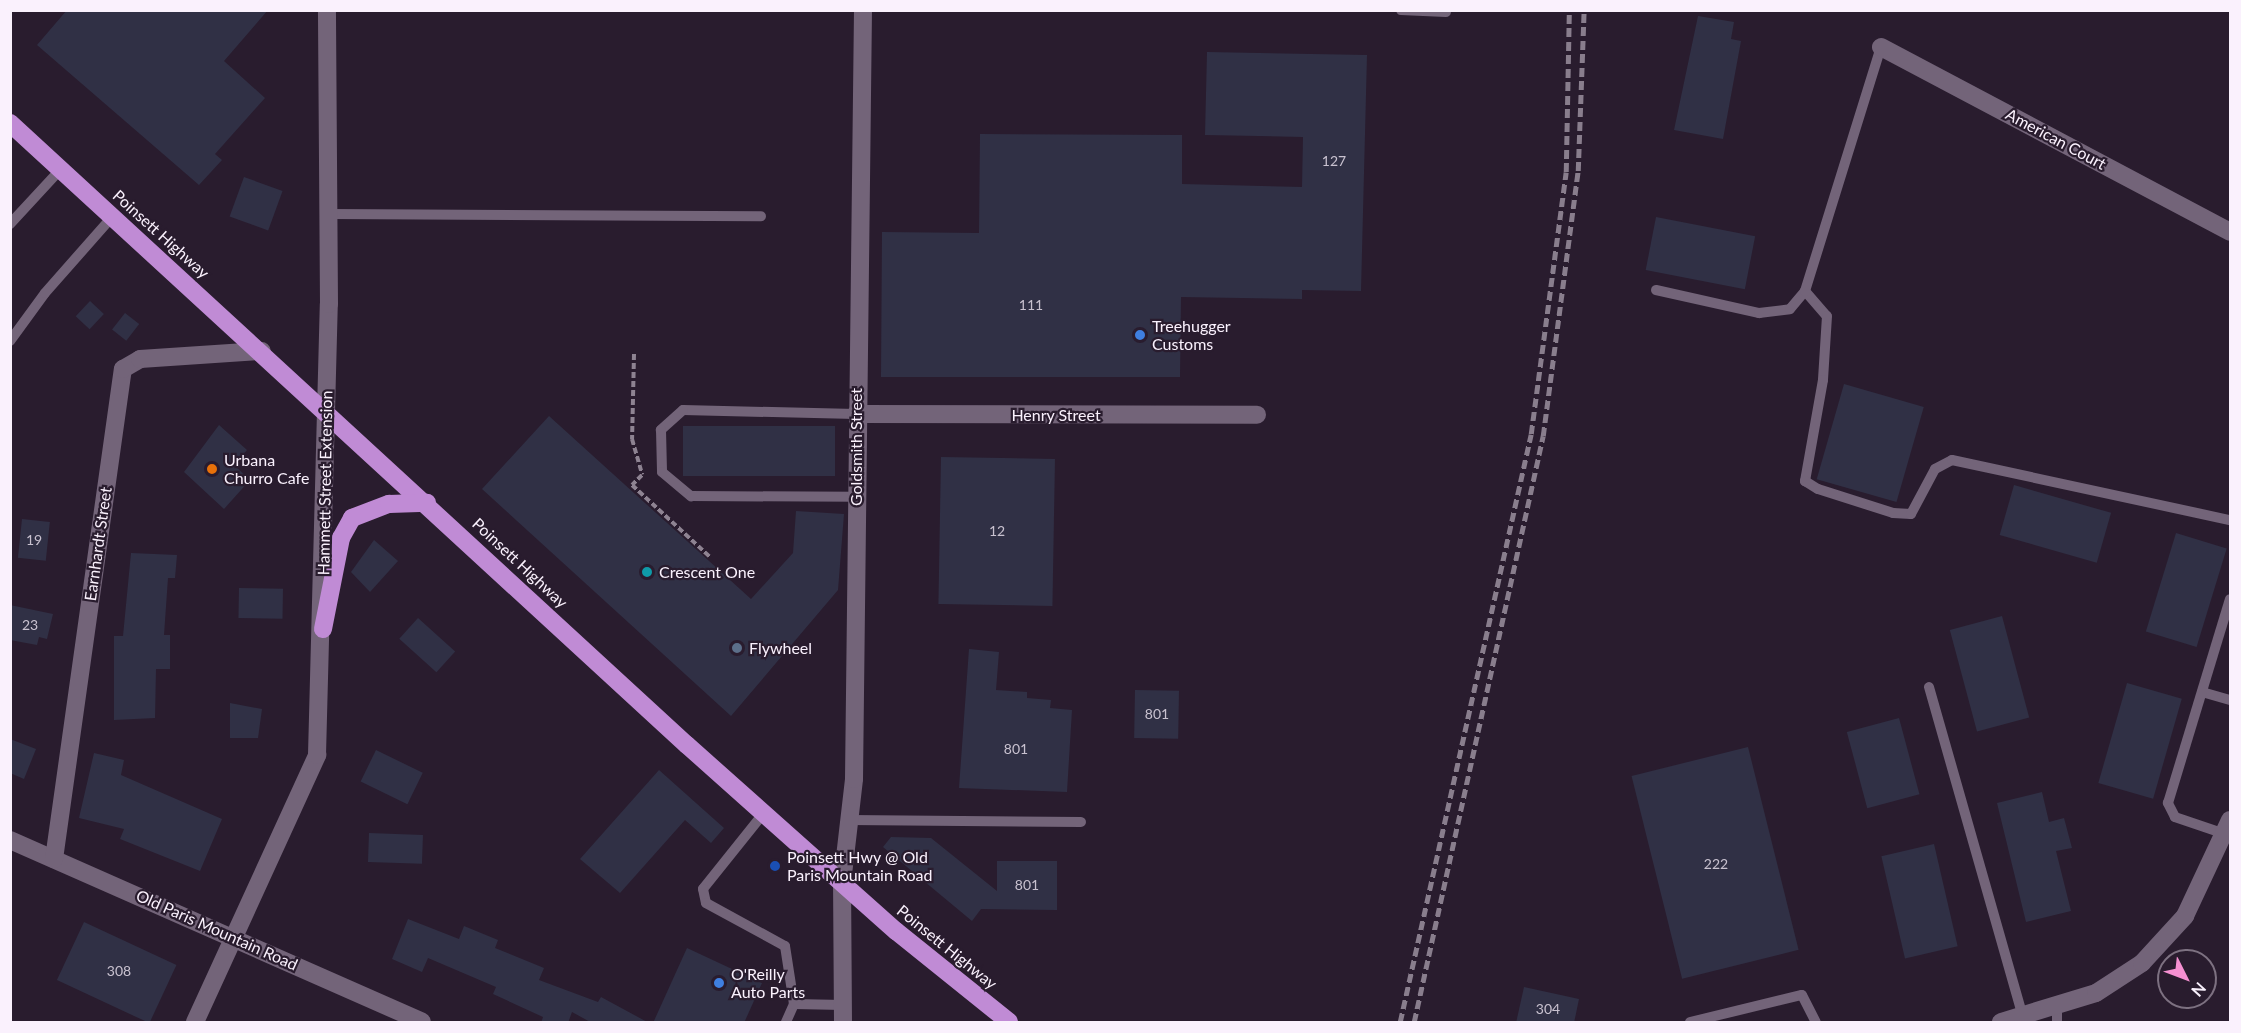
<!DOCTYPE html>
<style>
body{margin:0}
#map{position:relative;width:2241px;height:1033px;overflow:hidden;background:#291c2e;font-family:Lato,sans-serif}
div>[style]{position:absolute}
.building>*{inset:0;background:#303045;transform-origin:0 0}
.path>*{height:4px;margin-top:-2px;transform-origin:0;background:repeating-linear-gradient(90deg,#8e8392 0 6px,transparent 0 9px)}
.lane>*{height:10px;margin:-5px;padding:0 5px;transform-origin:5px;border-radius:5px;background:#736479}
.street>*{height:18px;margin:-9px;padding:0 9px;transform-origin:9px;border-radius:9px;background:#736479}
.highway>*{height:18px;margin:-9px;padding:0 9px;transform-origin:9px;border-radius:9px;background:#c08bd5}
.rail>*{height:4.5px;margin-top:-2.25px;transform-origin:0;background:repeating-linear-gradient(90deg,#897e8d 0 9px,transparent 0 13.5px)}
.dots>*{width:16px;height:16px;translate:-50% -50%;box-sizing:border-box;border:3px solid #291c2e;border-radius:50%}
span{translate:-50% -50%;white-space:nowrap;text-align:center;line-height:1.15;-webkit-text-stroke:4.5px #291c2e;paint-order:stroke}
.number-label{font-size:14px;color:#c8c1cf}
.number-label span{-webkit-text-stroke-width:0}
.street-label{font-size:16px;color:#faf1fd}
.poi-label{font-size:16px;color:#faf1fd}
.left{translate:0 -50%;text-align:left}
.frame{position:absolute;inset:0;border:12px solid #faf1fd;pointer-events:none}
.north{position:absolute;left:2157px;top:949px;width:60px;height:60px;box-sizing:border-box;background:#291c2e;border:2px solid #7d7181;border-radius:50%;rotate:132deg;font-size:16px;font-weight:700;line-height:24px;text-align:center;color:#faf1fd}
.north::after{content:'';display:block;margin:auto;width:21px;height:27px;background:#f590d1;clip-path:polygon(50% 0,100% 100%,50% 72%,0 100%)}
</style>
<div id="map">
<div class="building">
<div style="clip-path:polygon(67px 10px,268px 10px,224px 61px,265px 98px,215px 154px,222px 160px,199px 185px,37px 45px)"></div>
<div style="clip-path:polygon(1698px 16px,1734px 22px,1731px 39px,1741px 41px,1723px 139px,1674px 130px)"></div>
<div style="clip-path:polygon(1207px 52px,1367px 55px,1361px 291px,1302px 290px,1302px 299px,1181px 297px,1180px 377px,881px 377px,882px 232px,979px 233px,980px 134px,1182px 135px,1182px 184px,1302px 187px,1303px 137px,1205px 135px)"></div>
<div style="left:244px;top:177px;width:41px;height:42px;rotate:20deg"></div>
<div style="left:1656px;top:217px;width:101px;height:54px;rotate:11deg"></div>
<div style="left:90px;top:301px;width:19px;height:21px;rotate:43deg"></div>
<div style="left:125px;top:313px;width:18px;height:21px;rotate:38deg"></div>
<div style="left:1844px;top:384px;width:83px;height:99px;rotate:16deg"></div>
<div style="clip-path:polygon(549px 416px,751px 599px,793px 553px,796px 511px,844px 514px,838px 590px,731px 716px,482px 489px)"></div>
<div style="clip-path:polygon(219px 425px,247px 450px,234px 465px,250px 480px,224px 509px,184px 472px)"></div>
<div style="left:683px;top:426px;width:152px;height:50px"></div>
<div style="left:941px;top:457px;width:114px;height:147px;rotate:1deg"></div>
<div style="left:2014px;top:485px;width:101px;height:52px;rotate:16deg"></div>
<div style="left:22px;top:519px;width:28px;height:39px;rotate:6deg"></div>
<div style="left:2176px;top:533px;width:53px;height:103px;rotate:17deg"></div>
<div style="clip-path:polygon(374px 540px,398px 561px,370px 592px,351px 572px)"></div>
<div style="clip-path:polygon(131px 553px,177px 555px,175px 578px,168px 578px,164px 635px,170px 635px,170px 669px,156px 669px,155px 718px,114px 720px,114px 636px,123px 636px)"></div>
<div style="left:239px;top:588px;width:44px;height:30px;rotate:1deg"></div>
<div style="clip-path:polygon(10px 605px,53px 614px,47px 639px,39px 637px,37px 645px,10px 640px)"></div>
<div style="left:2002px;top:616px;width:105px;height:54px;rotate:75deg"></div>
<div style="left:418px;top:618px;width:50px;height:28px;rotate:42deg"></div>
<div style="clip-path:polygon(969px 649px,999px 652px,996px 690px,1027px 692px,1027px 698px,1051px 700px,1050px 708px,1072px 710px,1067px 792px,959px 788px)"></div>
<div style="left:2127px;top:683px;width:57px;height:104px;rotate:16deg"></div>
<div style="left:1135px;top:690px;width:44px;height:48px;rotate:1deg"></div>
<div style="clip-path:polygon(230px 703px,262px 709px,258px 738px,230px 738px)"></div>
<div style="left:1899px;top:718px;width:79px;height:54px;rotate:75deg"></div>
<div style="clip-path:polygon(10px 739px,36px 749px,24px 779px,10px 773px)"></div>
<div style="left:1748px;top:747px;width:209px;height:120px;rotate:76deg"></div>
<div style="left:376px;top:750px;width:52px;height:35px;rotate:26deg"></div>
<div style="clip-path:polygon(94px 753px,124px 760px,121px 775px,222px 819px,200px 871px,120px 839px,124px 829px,79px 818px)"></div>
<div style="clip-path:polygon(659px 770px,724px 828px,711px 843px,685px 820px,620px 893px,580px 859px)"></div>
<div style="clip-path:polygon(2042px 792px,2049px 822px,2064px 818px,2072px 848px,2056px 851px,2071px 911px,2026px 922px,1997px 803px)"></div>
<div style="left:369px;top:833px;width:54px;height:29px;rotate:2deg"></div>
<div style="clip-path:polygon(891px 837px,931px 838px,997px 891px,997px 861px,1057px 861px,1057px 910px,981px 909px,972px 921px,883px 847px)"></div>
<div style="left:1934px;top:844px;width:105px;height:54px;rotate:77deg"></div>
<div style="clip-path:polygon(408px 919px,459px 939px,464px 926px,498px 940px,495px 948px,544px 968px,539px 980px,598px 1002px,601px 997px,649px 1023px,592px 1023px,572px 1012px,568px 1023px,541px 1023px,543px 1017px,493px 994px,496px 987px,428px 958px,422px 972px,392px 959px)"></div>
<div style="left:84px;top:922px;width:102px;height:64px;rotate:25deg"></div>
<div style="clip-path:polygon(687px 948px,762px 983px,744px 1023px,653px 1023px)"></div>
<div style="clip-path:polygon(1524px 987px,1579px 999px,1574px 1023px,1516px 1023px)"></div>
</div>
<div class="path">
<div style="left:634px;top:354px;width:85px;rotate:91.3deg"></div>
<div style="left:632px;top:439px;width:37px;rotate:74deg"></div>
<div style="left:642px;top:475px;width:14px;rotate:135deg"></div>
<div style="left:632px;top:485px;width:106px;rotate:42.7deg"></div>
</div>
<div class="lane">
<div style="left:1401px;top:10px;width:45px;rotate:2.5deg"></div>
<div style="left:329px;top:214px;width:432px;rotate:0.3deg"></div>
<div style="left:10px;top:224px;width:75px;rotate:-47.2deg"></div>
<div style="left:1656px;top:290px;width:106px;rotate:12.6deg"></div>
<div style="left:1759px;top:313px;width:31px;rotate:-7deg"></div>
<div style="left:1790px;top:309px;width:23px;rotate:-50deg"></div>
<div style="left:1805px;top:291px;width:33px;rotate:49deg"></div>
<div style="left:1827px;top:316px;width:64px;rotate:93.6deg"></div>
<div style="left:1823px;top:380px;width:103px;rotate:100.1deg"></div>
<div style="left:1805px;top:481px;width:15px;rotate:32deg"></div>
<div style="left:1818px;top:489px;width:79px;rotate:17.7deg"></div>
<div style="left:1893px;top:513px;width:18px;rotate:3deg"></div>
<div style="left:1911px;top:514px;width:51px;rotate:-61.9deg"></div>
<div style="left:1935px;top:469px;width:19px;rotate:-28deg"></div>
<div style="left:1952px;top:460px;width:284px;rotate:12.2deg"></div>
<div style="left:1805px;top:291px;width:256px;rotate:-72.7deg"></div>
<div style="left:10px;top:341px;width:59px;rotate:-53.9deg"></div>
<div style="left:45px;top:293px;width:103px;rotate:-48.6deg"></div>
<div style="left:856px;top:414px;width:173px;rotate:-178.7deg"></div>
<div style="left:683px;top:410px;width:30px;rotate:138deg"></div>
<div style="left:661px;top:430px;width:42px;rotate:88.6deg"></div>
<div style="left:662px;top:472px;width:38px;rotate:40deg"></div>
<div style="left:691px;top:496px;width:165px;rotate:0.3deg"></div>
<div style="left:1929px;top:687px;width:343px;rotate:74.1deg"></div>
<div style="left:2202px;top:692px;width:29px;rotate:16deg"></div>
<div style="left:763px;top:814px;width:96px;rotate:128.7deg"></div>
<div style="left:703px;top:889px;width:14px;rotate:78deg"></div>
<div style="left:706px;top:903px;width:90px;rotate:28.6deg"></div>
<div style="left:785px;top:946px;width:59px;rotate:81.2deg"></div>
<div style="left:794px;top:1004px;width:20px;rotate:114deg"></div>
<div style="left:849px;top:820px;width:232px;rotate:0.5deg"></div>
<div style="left:2225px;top:834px;width:53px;rotate:-161.2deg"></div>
<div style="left:2175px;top:817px;width:16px;rotate:-117deg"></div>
<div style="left:2168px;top:803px;width:213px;rotate:-73.1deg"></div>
<div style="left:794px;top:1004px;width:49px;rotate:1.2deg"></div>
<div style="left:2057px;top:1007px;width:15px;rotate:90deg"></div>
<div style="left:1690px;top:1022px;width:115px;rotate:-13.6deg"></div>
<div style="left:1802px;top:995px;width:30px;rotate:63deg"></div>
</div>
<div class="street">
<div style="left:1881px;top:47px;width:395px;rotate:27.9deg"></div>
<div style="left:856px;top:414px;width:401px;rotate:0.1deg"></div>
<div style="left:10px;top:840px;width:450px;rotate:23.8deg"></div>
<div style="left:54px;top:859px;width:495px;rotate:-82deg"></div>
<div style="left:123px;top:369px;width:20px;rotate:-30deg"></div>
<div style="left:140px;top:359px;width:122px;rotate:-3.8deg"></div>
<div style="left:195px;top:1022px;width:294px;rotate:-65.4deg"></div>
<div style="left:317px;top:755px;width:451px;rotate:-88.5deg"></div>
<div style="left:329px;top:304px;width:294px;rotate:-90.4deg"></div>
<div style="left:843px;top:1022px;width:139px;rotate:-90.4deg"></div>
<div style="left:842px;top:883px;width:105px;rotate:-83.4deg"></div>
<div style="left:854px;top:779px;width:769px;rotate:-89.33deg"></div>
<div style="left:2001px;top:1022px;width:99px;rotate:-17deg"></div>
<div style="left:2096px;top:993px;width:55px;rotate:-33.1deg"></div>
<div style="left:2142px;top:963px;width:64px;rotate:-47.5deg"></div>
<div style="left:2185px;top:916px;width:106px;rotate:-64.9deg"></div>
</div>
<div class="highway">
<div style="left:10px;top:123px;width:919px;rotate:42.58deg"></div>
<div style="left:687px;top:745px;width:280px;rotate:41.7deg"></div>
<div style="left:896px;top:931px;width:145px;rotate:38.8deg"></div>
<div style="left:323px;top:629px;width:93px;rotate:-78.8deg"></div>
<div style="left:341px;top:538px;width:23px;rotate:-61deg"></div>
<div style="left:352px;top:518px;width:40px;rotate:-21deg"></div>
<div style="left:389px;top:504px;width:38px;rotate:-2deg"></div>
</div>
<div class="rail">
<div style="left:1400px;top:1022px;width:602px;rotate:-77.44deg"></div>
<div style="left:1531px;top:434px;width:264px;rotate:-82.4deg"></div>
<div style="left:1566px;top:172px;width:162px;rotate:-88.9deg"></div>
<div style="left:1414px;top:1022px;width:600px;rotate:-77.59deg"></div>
<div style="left:1543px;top:436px;width:267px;rotate:-82.5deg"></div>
<div style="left:1578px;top:171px;width:161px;rotate:-87.9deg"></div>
</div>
<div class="dots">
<div style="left:1140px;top:335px;background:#3f7fe0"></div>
<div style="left:212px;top:469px;background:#e8710a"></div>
<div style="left:647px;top:572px;background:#0f9aa8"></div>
<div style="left:737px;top:648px;background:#5c6f8a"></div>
<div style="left:775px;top:866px;background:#1a4fb4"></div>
<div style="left:719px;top:983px;background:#3f7fe0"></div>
</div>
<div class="number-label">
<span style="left:1334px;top:161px">127</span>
<span style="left:1031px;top:305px">111</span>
<span style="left:997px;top:531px">12</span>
<span style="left:34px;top:540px">19</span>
<span style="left:30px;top:625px">23</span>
<span style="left:1157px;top:714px">801</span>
<span style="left:1016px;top:749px">801</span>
<span style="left:1716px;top:864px">222</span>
<span style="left:1027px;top:885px">801</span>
<span style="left:119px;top:971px">308</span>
<span style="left:1548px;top:1009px">304</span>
</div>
<div class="street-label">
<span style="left:2056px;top:139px;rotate:28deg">American Court</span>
<span style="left:161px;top:234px;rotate:42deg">Poinsett Highway</span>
<span style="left:1056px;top:415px">Henry Street</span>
<span style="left:856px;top:447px;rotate:-90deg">Goldsmith Street</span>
<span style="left:325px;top:483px;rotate:-89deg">Hammett Street Extension</span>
<span style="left:98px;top:544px;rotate:-82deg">Earnhardt Street</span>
<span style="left:520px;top:563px;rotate:43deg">Poinsett Highway</span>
<span style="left:217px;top:930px;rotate:24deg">Old Paris Mountain Road</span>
<span style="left:947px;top:947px;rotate:39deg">Poinsett Highway</span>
</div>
<div class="poi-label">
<span class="left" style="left:1152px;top:335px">Treehugger<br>Customs</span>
<span class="left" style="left:224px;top:469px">Urbana<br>Churro Cafe</span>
<span class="left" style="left:659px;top:572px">Crescent One</span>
<span class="left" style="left:749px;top:648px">Flywheel</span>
<span class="left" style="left:787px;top:866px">Poinsett Hwy @ Old<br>Paris Mountain Road</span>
<span class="left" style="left:731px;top:983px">O'Reilly<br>Auto Parts</span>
</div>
<div class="frame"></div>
<div class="north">N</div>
</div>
